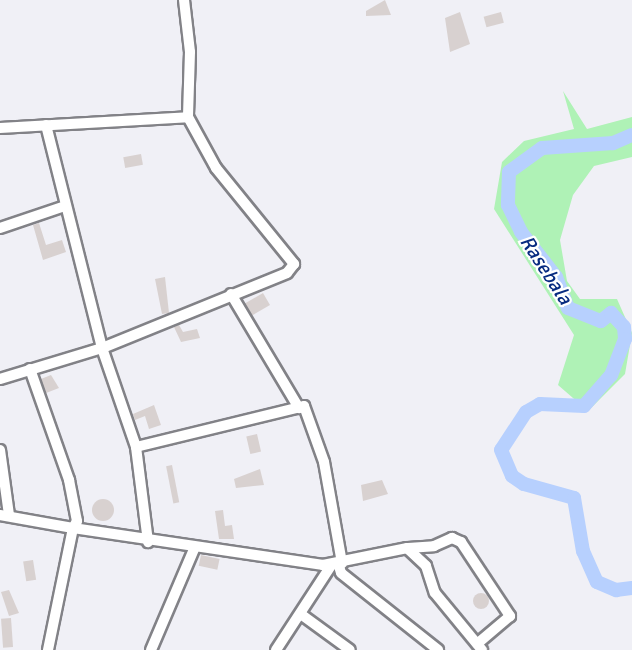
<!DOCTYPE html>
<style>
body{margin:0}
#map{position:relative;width:632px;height:650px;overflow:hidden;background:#f0f0f6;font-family:Signika,sans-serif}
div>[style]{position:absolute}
.green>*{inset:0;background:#aff2b6}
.river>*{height:14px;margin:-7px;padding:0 7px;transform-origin:7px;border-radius:7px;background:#b7d0fe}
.building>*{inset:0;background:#d8d1d0;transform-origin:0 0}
.round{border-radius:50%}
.roads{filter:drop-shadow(2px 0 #828287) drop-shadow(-2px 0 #828287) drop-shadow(0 2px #828287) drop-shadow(0 -2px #828287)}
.minor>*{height:10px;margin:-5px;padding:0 5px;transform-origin:5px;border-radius:5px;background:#fff}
span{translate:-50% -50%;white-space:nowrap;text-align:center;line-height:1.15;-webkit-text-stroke:4.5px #fff;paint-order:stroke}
.water-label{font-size:20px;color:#072b80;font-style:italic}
</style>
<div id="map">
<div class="green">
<div style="clip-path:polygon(563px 91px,587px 129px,632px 117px,632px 157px,594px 166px,573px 195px,560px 240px,567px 281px,580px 299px,617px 299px,632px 333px,625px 374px,588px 411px,558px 385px,574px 335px,494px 209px,502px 162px,524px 141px,574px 129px)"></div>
</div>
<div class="river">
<div style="left:632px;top:135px;width:21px;rotate:157deg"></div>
<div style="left:613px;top:143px;width:71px;rotate:176deg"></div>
<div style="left:542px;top:148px;width:41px;rotate:144deg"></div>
<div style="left:509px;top:172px;width:33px;rotate:92deg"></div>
<div style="left:508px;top:205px;width:30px;rotate:64deg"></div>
<div style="left:521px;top:232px;width:57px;rotate:52.1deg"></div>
<div style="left:556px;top:277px;width:33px;rotate:69deg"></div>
<div style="left:568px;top:308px;width:35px;rotate:22deg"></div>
<div style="left:601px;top:321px;width:13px;rotate:-39deg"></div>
<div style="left:611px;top:313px;width:19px;rotate:47deg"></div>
<div style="left:624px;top:327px;width:12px;rotate:85deg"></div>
<div style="left:625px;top:339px;width:39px;rotate:111deg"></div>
<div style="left:611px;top:375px;width:41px;rotate:131.1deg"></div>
<div style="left:584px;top:406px;width:44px;rotate:-177.4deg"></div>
<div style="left:540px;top:404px;width:16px;rotate:150deg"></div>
<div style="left:526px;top:412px;width:45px;rotate:123.3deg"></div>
<div style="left:501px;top:450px;width:28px;rotate:67deg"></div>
<div style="left:512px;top:476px;width:14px;rotate:34deg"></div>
<div style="left:524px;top:484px;width:52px;rotate:15.6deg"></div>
<div style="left:574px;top:498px;width:54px;rotate:80.4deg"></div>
<div style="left:583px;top:551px;width:34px;rotate:66deg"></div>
<div style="left:597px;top:582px;width:21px;rotate:23deg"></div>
<div style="left:616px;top:590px;width:16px;rotate:-7deg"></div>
</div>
<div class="building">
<div style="clip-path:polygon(385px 0,391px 15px,366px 16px,366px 11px)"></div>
<div style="clip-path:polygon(460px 12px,470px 44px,450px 52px,445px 18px)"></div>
<div style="left:501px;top:12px;width:11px;height:18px;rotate:75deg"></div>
<div style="left:141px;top:154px;width:11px;height:18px;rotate:80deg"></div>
<div style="clip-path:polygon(39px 223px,46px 245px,62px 240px,66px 252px,43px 260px,33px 225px)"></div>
<div style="clip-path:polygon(165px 277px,169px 313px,162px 314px,155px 279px)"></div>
<div style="left:263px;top:293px;width:14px;height:21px;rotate:60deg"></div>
<div style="clip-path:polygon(179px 325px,183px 332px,197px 329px,200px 338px,181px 342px,174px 327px)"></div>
<div style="clip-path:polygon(51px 375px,59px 388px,46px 393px,41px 379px)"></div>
<div style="clip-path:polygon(154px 405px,161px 425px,149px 429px,145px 416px,135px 420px,133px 414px)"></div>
<div style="left:257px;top:434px;width:18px;height:11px;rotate:77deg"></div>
<div style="left:172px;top:465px;width:38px;height:6px;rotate:79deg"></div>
<div style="clip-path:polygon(260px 469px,264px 485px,236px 488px,234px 479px)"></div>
<div style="clip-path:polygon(382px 480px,388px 494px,363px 501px,361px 485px)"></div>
<div class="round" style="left:92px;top:499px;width:22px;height:22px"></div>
<div style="clip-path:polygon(223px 510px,225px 526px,232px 525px,234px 539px,219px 539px,215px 511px)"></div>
<div style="left:201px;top:555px;width:19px;height:11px;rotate:12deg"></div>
<div style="left:33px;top:560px;width:20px;height:10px;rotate:81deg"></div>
<div style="clip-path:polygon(9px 590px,19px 613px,9px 616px,1px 592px)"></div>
<div class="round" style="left:473px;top:593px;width:16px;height:16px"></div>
<div style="left:11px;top:618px;width:29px;height:10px;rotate:86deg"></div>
</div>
<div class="roads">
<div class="minor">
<div style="left:184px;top:0;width:52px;rotate:83.4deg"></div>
<div style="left:190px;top:52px;width:65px;rotate:91.8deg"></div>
<div style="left:46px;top:125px;width:230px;rotate:75.9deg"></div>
<div style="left:102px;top:348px;width:105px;rotate:71deg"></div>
<div style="left:136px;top:447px;width:96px;rotate:82.8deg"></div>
<div style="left:0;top:128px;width:188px;rotate:-3.3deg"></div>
<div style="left:188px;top:117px;width:58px;rotate:61.2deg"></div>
<div style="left:216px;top:168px;width:124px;rotate:50.9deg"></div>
<div style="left:294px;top:264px;width:11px;rotate:128deg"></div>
<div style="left:287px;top:273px;width:200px;rotate:157.9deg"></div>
<div style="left:102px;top:348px;width:107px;rotate:163.1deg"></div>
<div style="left:0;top:228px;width:69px;rotate:-18.7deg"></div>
<div style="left:231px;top:294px;width:133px;rotate:59.2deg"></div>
<div style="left:30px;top:369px;width:118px;rotate:70.6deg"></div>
<div style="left:69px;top:480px;width:42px;rotate:79deg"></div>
<div style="left:77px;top:521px;width:8px;rotate:120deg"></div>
<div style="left:73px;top:528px;width:253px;rotate:8.4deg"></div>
<div style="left:323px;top:565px;width:86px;rotate:-11.4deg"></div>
<div style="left:407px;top:548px;width:26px;rotate:43deg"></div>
<div style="left:426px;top:566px;width:28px;rotate:72deg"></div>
<div style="left:435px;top:593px;width:74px;rotate:50.5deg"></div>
<div style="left:136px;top:447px;width:173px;rotate:-13.7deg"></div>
<div style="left:304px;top:406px;width:59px;rotate:70.3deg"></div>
<div style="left:324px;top:462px;width:103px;rotate:79.9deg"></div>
<div style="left:0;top:450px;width:66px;rotate:82.1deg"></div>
<div style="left:0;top:515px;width:74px;rotate:10.1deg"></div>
<div style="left:73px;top:528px;width:125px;rotate:101.6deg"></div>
<div style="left:408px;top:548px;width:26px;rotate:-4deg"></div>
<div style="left:434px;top:546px;width:20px;rotate:-24deg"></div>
<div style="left:452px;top:538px;width:10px;rotate:24deg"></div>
<div style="left:461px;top:542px;width:89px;rotate:56.5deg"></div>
<div style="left:510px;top:616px;width:42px;rotate:139.8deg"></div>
<div style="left:338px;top:563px;width:10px;rotate:73deg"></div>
<div style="left:341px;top:573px;width:124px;rotate:38.4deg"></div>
<div style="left:302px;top:615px;width:59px;rotate:36.1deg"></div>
<div style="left:151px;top:650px;width:112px;rotate:-66.9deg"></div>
<div style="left:276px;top:650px;width:103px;rotate:-56.9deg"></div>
</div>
</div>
<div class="water-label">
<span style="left:546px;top:270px;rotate:57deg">Rasebala</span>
</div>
</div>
